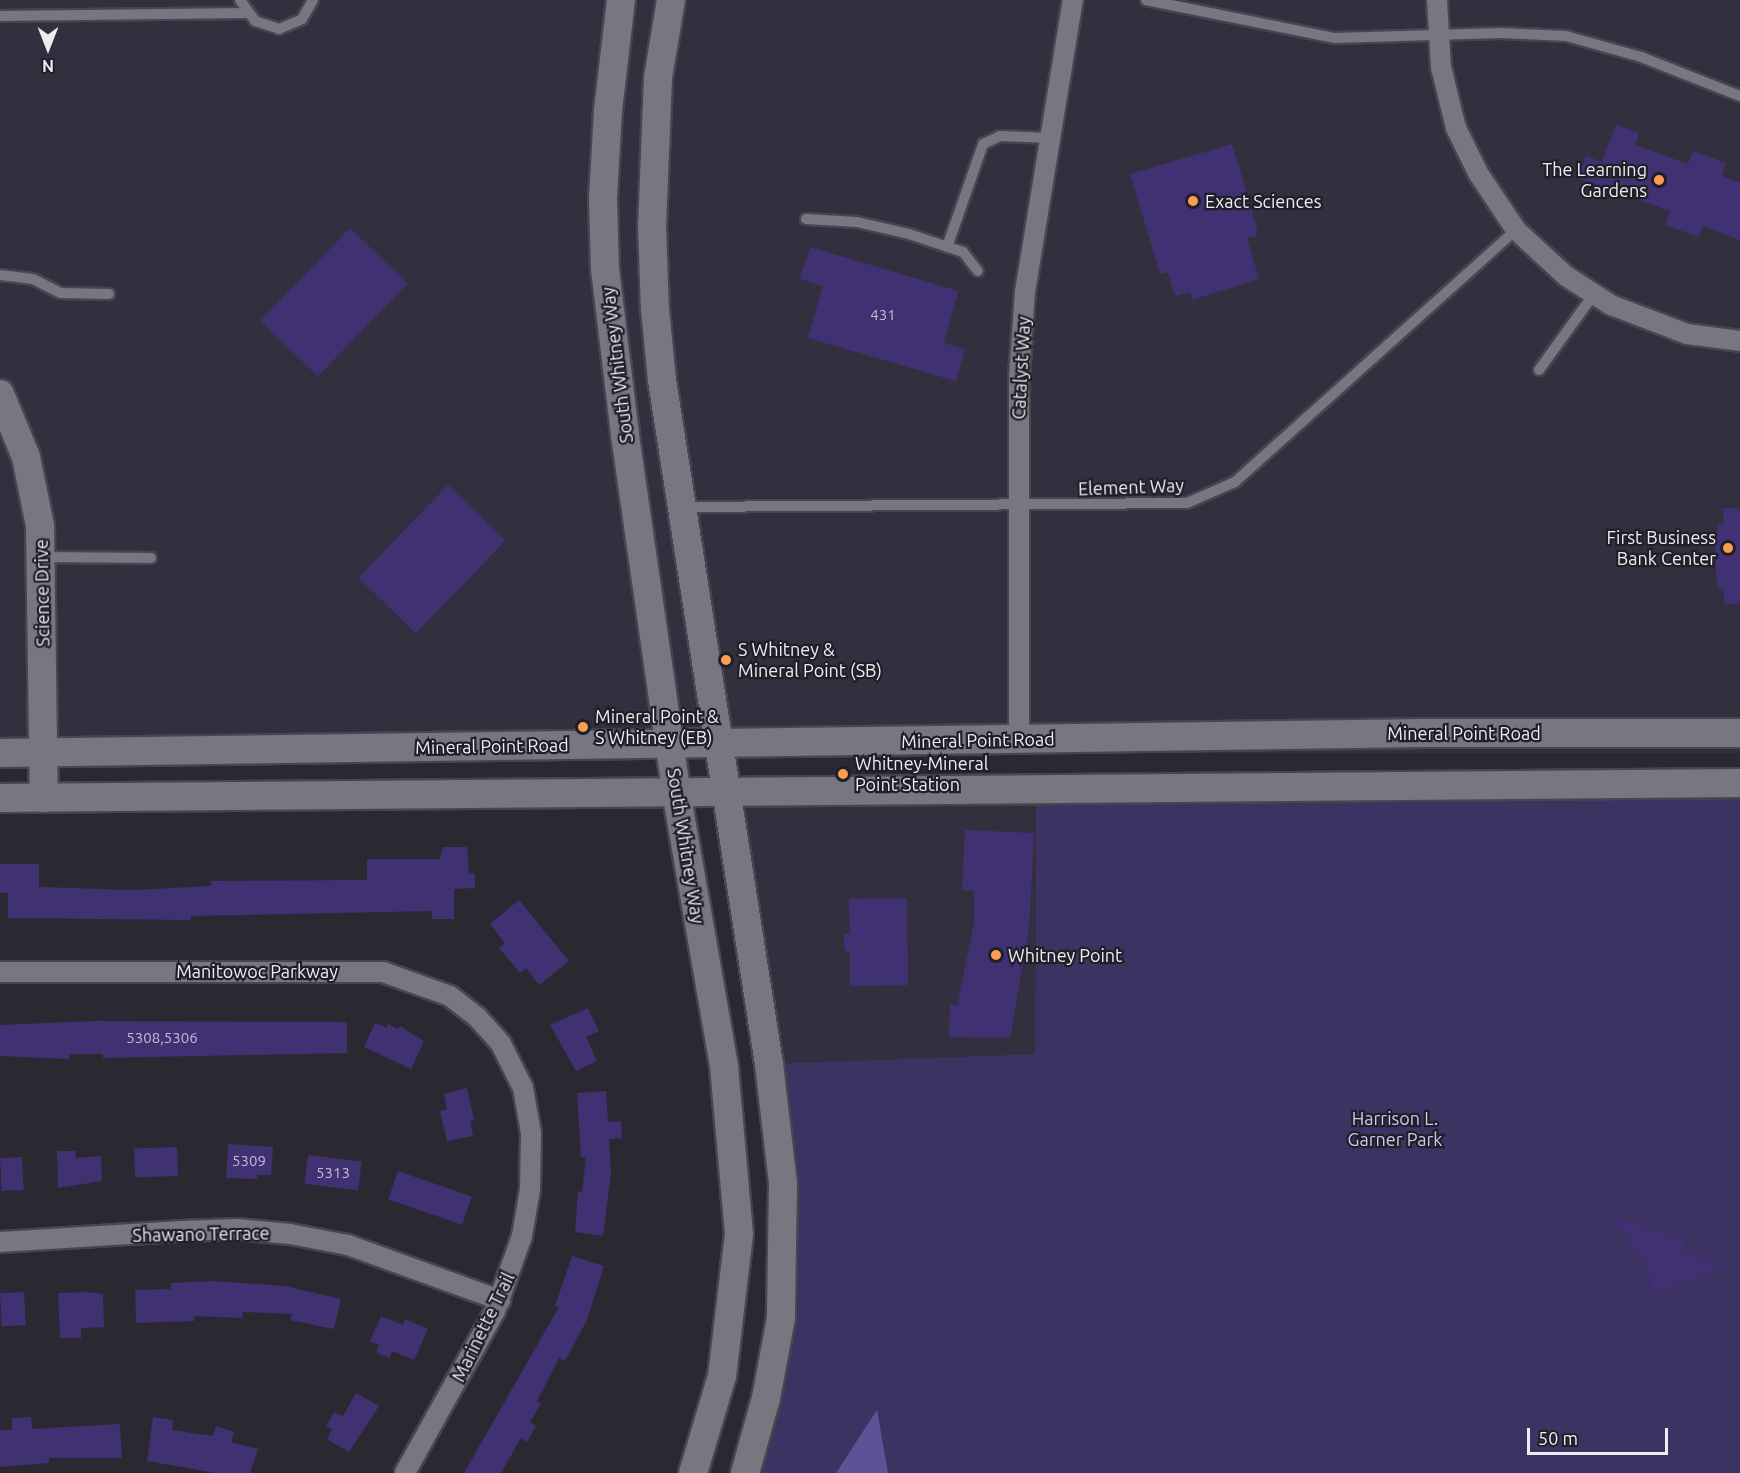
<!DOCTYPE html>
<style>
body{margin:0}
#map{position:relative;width:1740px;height:1473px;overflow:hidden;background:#2a2932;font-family:Ubuntu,sans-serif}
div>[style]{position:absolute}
.built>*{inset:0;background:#32303f;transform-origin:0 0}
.green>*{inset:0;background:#3c3363}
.water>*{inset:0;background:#5e5297}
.building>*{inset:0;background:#403173;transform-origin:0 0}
.roads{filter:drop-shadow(2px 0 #47464e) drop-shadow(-2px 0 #47464e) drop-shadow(0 2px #47464e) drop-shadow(0 -2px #47464e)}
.lane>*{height:10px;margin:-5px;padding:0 5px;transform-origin:5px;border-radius:5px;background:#777681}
.street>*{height:20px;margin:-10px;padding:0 10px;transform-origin:10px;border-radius:10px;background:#777681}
.secondary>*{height:28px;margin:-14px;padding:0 14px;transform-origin:14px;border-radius:14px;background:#777681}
.dots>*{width:16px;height:16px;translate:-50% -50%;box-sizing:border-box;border:3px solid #201f28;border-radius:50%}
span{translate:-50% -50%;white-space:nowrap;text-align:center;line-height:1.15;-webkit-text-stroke:4.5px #201f28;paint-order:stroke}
.number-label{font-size:15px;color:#c2bdd2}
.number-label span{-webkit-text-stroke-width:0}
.poi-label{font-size:18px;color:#edecf2}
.right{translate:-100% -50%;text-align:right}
.left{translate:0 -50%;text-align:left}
.street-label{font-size:18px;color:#edecf2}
.park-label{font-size:18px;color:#ccc8f0}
.north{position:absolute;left:18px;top:18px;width:60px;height:60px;-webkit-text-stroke:4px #201f28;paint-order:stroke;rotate:180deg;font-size:16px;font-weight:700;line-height:24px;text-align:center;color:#edecf2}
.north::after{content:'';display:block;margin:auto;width:21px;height:27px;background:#edecf2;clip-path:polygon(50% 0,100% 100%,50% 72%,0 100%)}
.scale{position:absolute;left:1527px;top:1428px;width:141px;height:27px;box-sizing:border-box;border:3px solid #edecf2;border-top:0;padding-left:8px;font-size:18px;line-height:21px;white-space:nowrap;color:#edecf2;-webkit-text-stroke:4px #201f28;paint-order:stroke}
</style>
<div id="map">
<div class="built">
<div style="left:0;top:0;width:1740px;height:753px"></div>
<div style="clip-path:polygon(1032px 787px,1036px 807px,1035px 1055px,769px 1064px,727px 790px)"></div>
</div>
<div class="green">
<div style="clip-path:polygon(1740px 783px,1740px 1473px,745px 1473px,781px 1318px,769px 1064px,1035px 1054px,1036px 807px,1032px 787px)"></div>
</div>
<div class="water">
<div style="clip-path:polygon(877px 1410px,888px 1473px,836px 1473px)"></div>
</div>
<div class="building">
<div style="clip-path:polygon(1616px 125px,1639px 133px,1635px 145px,1688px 164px,1693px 151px,1726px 163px,1722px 176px,1740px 183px,1740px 240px,1703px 226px,1699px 237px,1665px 225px,1670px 211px,1578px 178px,1586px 156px,1602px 162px)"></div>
<div style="clip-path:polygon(1232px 144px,1257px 228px,1256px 236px,1247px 238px,1259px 279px,1192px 300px,1190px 292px,1175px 296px,1168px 272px,1160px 274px,1130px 174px)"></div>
<div style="left:350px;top:228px;width:80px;height:129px;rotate:44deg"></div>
<div style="clip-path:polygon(810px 247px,955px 290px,958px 293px,944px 343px,965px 349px,956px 381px,808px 338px,823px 286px,800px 279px)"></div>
<div style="left:448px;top:485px;width:80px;height:129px;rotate:44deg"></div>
<div style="clip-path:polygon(1723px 508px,1740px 508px,1740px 604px,1724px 604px,1724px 589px,1719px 589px,1716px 572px,1715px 539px,1719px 524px,1724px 524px)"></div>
<div style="clip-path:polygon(965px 830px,1034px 833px,1029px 929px,1010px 1038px,949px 1037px,950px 1004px,957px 1006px,974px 923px,974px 890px,962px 890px)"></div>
<div style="clip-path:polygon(443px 847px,467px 847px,469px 874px,475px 874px,475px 888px,454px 889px,454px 919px,432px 919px,432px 911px,191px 916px,191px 920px,8px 918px,8px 893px,0 893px,0 864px,39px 864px,39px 887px,133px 890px,211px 886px,211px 881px,367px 880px,367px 859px,440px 859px)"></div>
<div style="clip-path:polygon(907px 898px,908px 985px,850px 986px,850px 951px,845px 951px,844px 934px,850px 934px,849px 899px)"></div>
<div style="clip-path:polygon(519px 900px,569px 961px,539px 985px,526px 968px,520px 973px,499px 948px,505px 943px,490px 924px)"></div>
<div style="clip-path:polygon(588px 1008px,599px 1031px,586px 1037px,597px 1061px,576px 1071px,550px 1025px)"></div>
<div style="clip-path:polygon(96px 1021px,347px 1022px,347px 1053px,103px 1058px,103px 1054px,69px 1054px,69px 1059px,0 1056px,0 1025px)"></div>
<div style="clip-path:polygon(375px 1023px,387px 1028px,388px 1024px,398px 1029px,400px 1026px,424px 1041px,411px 1069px,364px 1047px)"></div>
<div style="clip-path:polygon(467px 1088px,474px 1120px,470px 1121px,473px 1136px,447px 1141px,440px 1111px,447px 1109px,444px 1094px)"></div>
<div style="clip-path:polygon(606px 1091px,608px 1122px,621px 1121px,622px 1138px,609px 1139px,611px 1173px,603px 1236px,575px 1232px,578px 1191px,582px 1192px,586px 1157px,581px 1157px,577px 1093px)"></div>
<div style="clip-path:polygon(228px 1144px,273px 1147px,271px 1175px,257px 1175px,257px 1179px,226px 1178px)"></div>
<div style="left:177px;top:1147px;width:29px;height:43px;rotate:88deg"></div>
<div style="clip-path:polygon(57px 1151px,75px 1151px,76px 1158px,101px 1156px,102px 1181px,58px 1188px)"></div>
<div style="left:308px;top:1155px;width:54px;height:29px;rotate:7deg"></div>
<div style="left:22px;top:1157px;width:33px;height:22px;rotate:87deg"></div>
<div style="left:398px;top:1171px;width:78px;height:30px;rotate:19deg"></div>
<div style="clip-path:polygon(1612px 1217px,1686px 1240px,1681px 1253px,1724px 1266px,1650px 1296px,1652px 1277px,1646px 1272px,1650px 1265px)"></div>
<div style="clip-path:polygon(572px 1256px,604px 1266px,587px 1320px,565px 1361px,559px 1358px,537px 1401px,541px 1404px,530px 1422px,536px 1426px,527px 1442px,521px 1438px,501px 1473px,464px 1473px,559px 1307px,555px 1306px)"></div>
<div style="clip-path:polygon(213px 1281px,285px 1286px,341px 1299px,334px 1329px,290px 1320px,292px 1314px,243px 1312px,242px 1318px,194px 1316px,194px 1321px,136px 1323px,135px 1290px,171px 1289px,171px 1283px)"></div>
<div style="left:24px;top:1292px;width:33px;height:24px;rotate:87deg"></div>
<div style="clip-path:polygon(87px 1292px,103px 1294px,104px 1327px,81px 1328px,81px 1338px,60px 1338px,58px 1293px)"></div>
<div style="clip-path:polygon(381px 1316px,403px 1325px,405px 1319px,428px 1329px,414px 1360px,392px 1351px,389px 1358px,376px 1352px,379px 1345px,370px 1341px)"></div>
<div style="clip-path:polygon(356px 1393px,379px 1406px,349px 1452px,327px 1439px,332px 1429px,326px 1426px,334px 1412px,343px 1416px)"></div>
<div style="clip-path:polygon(31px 1417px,32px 1429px,120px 1424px,122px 1458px,49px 1458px,49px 1463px,0 1467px,0 1430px,12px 1430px,12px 1418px)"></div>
<div style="clip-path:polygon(153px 1417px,173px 1420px,172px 1430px,213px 1436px,216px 1426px,234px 1432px,231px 1442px,258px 1449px,250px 1473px,216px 1473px,147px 1461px)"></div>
</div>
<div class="roads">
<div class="lane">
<div style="left:240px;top:0;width:26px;rotate:54deg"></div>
<div style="left:255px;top:21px;width:25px;rotate:18deg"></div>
<div style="left:279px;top:29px;width:25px;rotate:-23deg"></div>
<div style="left:302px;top:19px;width:22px;rotate:-60deg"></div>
<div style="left:1146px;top:0;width:193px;rotate:11.4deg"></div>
<div style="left:1335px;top:38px;width:166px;rotate:-1.7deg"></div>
<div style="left:1501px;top:33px;width:65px;rotate:2.6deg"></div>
<div style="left:1566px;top:36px;width:78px;rotate:15.6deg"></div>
<div style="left:1641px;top:57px;width:106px;rotate:21.5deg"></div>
<div style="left:0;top:16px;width:246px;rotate:-0.7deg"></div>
<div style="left:806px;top:219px;width:51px;rotate:3.4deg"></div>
<div style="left:857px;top:222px;width:53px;rotate:13deg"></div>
<div style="left:909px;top:234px;width:57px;rotate:18.4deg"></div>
<div style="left:963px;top:252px;width:24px;rotate:52deg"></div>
<div style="left:947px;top:247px;width:109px;rotate:-70.7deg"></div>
<div style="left:983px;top:144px;width:19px;rotate:-25deg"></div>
<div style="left:1000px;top:136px;width:52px;rotate:2.2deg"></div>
<div style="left:0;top:275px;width:33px;rotate:7deg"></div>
<div style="left:33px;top:279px;width:31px;rotate:27deg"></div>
<div style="left:61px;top:293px;width:48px;rotate:1.2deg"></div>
<div style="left:1539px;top:370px;width:94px;rotate:-54.1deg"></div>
<div style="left:682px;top:507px;width:505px;rotate:-0.45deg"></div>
<div style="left:1187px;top:503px;width:52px;rotate:-23.6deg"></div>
<div style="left:1235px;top:482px;width:377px;rotate:-41.9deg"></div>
<div style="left:42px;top:557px;width:109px;rotate:0.5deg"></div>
</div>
<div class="street">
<div style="left:1437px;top:0;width:67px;rotate:86.6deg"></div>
<div style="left:1441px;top:67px;width:63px;rotate:76.2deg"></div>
<div style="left:1456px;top:128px;width:50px;rotate:63.9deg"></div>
<div style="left:1478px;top:173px;width:69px;rotate:56.3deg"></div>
<div style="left:1516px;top:230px;width:68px;rotate:42.6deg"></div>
<div style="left:1566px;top:276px;width:54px;rotate:32.8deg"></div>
<div style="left:1611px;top:305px;width:81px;rotate:20.9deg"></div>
<div style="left:1687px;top:334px;width:53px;rotate:7.5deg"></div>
<div style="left:1019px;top:739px;width:362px;rotate:-90deg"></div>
<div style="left:1019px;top:377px;width:85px;rotate:-86deg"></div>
<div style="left:1025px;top:292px;width:296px;rotate:-80.7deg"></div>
<div style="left:0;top:972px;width:383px"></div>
<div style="left:383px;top:972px;width:71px;rotate:19.7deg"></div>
<div style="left:450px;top:996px;width:34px;rotate:38deg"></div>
<div style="left:477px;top:1017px;width:36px;rotate:48deg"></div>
<div style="left:501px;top:1044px;width:49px;rotate:63.4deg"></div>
<div style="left:523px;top:1088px;width:46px;rotate:79.9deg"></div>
<div style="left:531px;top:1133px;width:56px;rotate:91deg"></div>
<div style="left:530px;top:1189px;width:48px;rotate:99.7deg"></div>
<div style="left:522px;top:1236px;width:80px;rotate:109.8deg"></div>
<div style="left:495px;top:1311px;width:185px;rotate:119.1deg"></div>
<div style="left:0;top:1242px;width:182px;rotate:-3.5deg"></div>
<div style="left:182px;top:1231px;width:55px;rotate:-2.1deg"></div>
<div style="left:237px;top:1229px;width:53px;rotate:5.4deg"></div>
<div style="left:290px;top:1234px;width:59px;rotate:10.7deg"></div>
<div style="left:348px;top:1245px;width:162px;rotate:19.9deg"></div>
</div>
<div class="secondary">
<div style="left:621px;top:0;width:112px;rotate:96.7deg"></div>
<div style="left:608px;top:111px;width:88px;rotate:93.3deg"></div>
<div style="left:603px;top:199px;width:70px;rotate:88.4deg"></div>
<div style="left:605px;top:269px;width:167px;rotate:83.1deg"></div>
<div style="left:625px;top:435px;width:360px;rotate:81.8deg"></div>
<div style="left:676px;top:791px;width:279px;rotate:80.1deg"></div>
<div style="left:724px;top:1066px;width:169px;rotate:84.9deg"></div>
<div style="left:739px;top:1234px;width:143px;rotate:96.8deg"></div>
<div style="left:722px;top:1376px;width:101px;rotate:106.6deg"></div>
<div style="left:671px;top:0;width:79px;rotate:99.5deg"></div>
<div style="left:658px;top:78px;width:147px;rotate:92.3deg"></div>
<div style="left:652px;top:225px;width:84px;rotate:88deg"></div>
<div style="left:655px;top:309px;width:71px;rotate:84.4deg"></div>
<div style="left:662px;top:380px;width:692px;rotate:81.11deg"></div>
<div style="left:769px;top:1064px;width:121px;rotate:83.3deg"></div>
<div style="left:783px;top:1184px;width:134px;rotate:90.9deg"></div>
<div style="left:781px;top:1318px;width:81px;rotate:100.6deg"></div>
<div style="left:766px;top:1398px;width:78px;rotate:105.6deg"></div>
<div style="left:0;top:394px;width:68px;rotate:67.6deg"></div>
<div style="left:26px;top:457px;width:70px;rotate:78.5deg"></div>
<div style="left:40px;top:526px;width:272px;rotate:89.2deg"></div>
<div style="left:0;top:753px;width:1425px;rotate:-0.8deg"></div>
<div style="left:1425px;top:733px;width:315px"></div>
<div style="left:0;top:798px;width:1740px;rotate:-0.49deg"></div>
</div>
</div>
<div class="dots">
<div style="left:1659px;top:180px;background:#fc9d53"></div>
<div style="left:1193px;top:201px;background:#fc9d53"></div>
<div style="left:1728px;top:548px;background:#fc9d53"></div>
<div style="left:726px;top:660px;background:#fc9d53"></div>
<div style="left:583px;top:727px;background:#fc9d53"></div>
<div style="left:843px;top:774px;background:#fc9d53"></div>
<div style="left:996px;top:955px;background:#fc9d53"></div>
</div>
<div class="number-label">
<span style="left:883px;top:315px">431</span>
<span style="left:162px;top:1038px">5308,5306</span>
<span style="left:249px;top:1161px">5309</span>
<span style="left:333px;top:1173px">5313</span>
</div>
<div class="poi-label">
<span class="right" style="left:1647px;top:180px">The Learning<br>Gardens</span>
<span class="left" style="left:1205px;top:201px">Exact Sciences</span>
<span class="right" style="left:1716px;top:548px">First Business<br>Bank Center</span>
<span class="left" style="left:738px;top:660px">S Whitney &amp;<br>Mineral Point (SB)</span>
<span class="left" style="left:595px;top:727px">Mineral Point &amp;<br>S Whitney (EB)</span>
<span class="left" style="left:855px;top:774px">Whitney-Mineral<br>Point Station</span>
<span class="left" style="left:1008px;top:955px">Whitney Point</span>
</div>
<div class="street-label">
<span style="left:617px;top:365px;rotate:-97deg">South Whitney Way</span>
<span style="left:1021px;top:368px;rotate:-87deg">Catalyst Way</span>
<span style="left:1131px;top:487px;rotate:-2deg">Element Way</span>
<span style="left:42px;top:593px;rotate:-91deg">Science Drive</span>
<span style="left:1464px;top:733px">Mineral Point Road</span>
<span style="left:978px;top:740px;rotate:-1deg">Mineral Point Road</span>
<span style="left:492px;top:746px;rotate:-1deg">Mineral Point Road</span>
<span style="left:686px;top:846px;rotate:81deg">South Whitney Way</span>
<span style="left:257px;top:971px">Manitowoc Parkway</span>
<span style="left:201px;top:1234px;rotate:-1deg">Shawano Terrace</span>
<span style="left:483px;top:1327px;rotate:-64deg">Marinette Trail</span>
</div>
<div class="park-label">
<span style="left:1395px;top:1129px">Harrison L.<br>Garner Park</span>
</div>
<div class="north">N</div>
<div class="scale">50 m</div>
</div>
